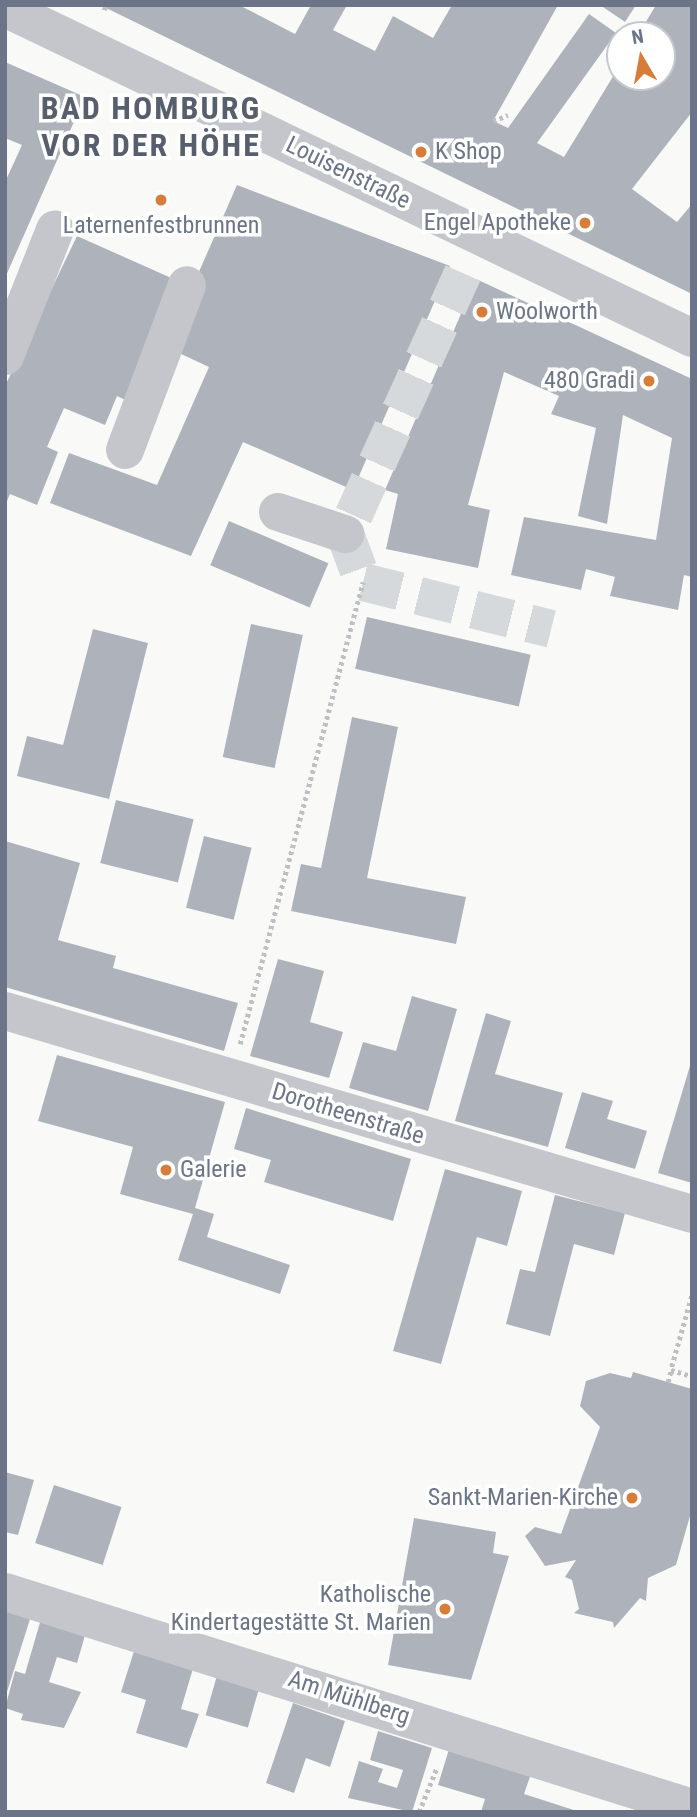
<!DOCTYPE html>
<meta charset="utf-8">
<style>
body{margin:0}
#map{position:relative;width:697px;height:1817px;overflow:hidden;background:#f9faf8;font-family:"Roboto Condensed",sans-serif}
div>[style]{position:absolute}
.building>*{inset:0;background:#aeb3bb;transform-origin:0 0}
.street-tunnel>*{height:38px;margin-top:-19px;transform-origin:0;background:repeating-linear-gradient(90deg,#d6d9dc 0 38px,transparent 0 57px)}
.path>*{height:4.5px;margin-top:-2.25px;transform-origin:0;background:repeating-linear-gradient(90deg,#bec0c3 0 3.5px,transparent 0 7px)}
.street>*{height:38px;margin:-19px;padding:0 19px;transform-origin:19px;border-radius:19px;background:#c4c6cb}
.dots>*{width:19px;height:19px;translate:-50% -50%;box-sizing:border-box;border:4px solid #fff;border-radius:50%}
span{translate:-50% -50%;white-space:nowrap;text-align:center;line-height:1.15;-webkit-text-stroke:7px #fff;paint-order:stroke}
.poi-label{font-size:24px;color:#6b7587}
.left{translate:0 -50%;text-align:left}
.right{translate:-100% -50%;text-align:right}
.street-label{font-size:24px;color:#6b7587}
.district-label{font-size:32px;color:#585f6c;font-weight:700;letter-spacing:2px}
.frame{position:absolute;inset:0;border:7px solid #6b7587;pointer-events:none}
.north{position:absolute;left:606px;top:21px;width:70px;height:70px;box-sizing:border-box;background:#fff;border:2px solid #c4c8cf;border-radius:50%;rotate:350deg;font-size:19px;font-weight:700;line-height:28px;text-align:center;color:#6b7587}
.north::after{content:'';display:block;margin:auto;width:24px;height:32px;background:#d87d39;clip-path:polygon(50% 0,100% 100%,50% 72%,0 100%)}
</style>
<div id="map">
<div class="building">
<div style="clip-path:polygon(100px 5px,239px 5px,295px 34px,311px 5px,347px 5px,333px 30px,375px 51px,393px 16px,433px 38px,452px 5px,558px 5px,493px 121px,508px 128px,589px 14px,616px 33px,537px 143px,564px 157px,620px 65px,620px 77px,662px 77px,662px 35px,638px 35px,656px 5px,692px 5px,692px 112px,632px 189px,677px 222px,692px 204px,692px 294px)"></div>
<div style="clip-path:polygon(600px 5px,636px 5px,625px 22px)"></div>
<div style="clip-path:polygon(5px 62px,85px 97px,5px 278px,5px 182px,22px 145px,5px 138px)"></div>
<div style="clip-path:polygon(237px 185px,450px 266px,353px 490px,243px 442px,191px 556px,50px 503px,69px 453px,157px 485px,209px 367px,166px 347px)"></div>
<div style="clip-path:polygon(77px 236px,187px 285px,138px 406px,117px 396px,105px 425px,64px 408px,47px 447px,58px 452px,37px 505px,10px 494px,5px 506px,5px 386px)"></div>
<div style="clip-path:polygon(476px 279px,692px 379px,692px 577px,684px 575px,678px 610px,610px 596px,615px 577px,586px 569px,581px 590px,511px 575px,524px 517px,656px 540px,672px 438px,623px 415px,607px 524px,578px 516px,596px 428px,551px 414px,559px 396px,504px 372px,468px 505px,490px 510px,478px 568px,386px 549px,398px 494px,385px 490px)"></div>
<div style="left:229px;top:521px;width:108px;height:48px;rotate:23deg"></div>
<div style="left:367px;top:617px;width:168px;height:53px;rotate:13deg"></div>
<div style="left:251px;top:624px;width:53px;height:136px;rotate:12deg"></div>
<div style="clip-path:polygon(93px 629px,148px 643px,109px 799px,17px 776px,27px 736px,63px 745px)"></div>
<div style="clip-path:polygon(352px 717px,398px 727px,367px 878px,466px 897px,456px 944px,291px 911px,301px 864px,321px 868px)"></div>
<div style="left:116px;top:800px;width:80px;height:65px;rotate:14deg"></div>
<div style="left:204px;top:836px;width:49px;height:74px;rotate:14deg"></div>
<div style="clip-path:polygon(5px 841px,80px 863px,58px 940px,116px 956px,113px 968px,238px 1003px,224px 1051px,5px 987px)"></div>
<div style="clip-path:polygon(278px 959px,324px 971px,310px 1022px,343px 1032px,329px 1078px,250px 1056px)"></div>
<div style="clip-path:polygon(412px 996px,457px 1009px,428px 1111px,349px 1088px,363px 1042px,396px 1051px)"></div>
<div style="clip-path:polygon(486px 1013px,511px 1021px,495px 1074px,563px 1093px,548px 1147px,455px 1121px)"></div>
<div style="clip-path:polygon(57px 1055px,225px 1102px,195px 1208px,214px 1214px,207px 1237px,290px 1265px,280px 1294px,178px 1260px,193px 1214px,120px 1194px,133px 1147px,38px 1121px)"></div>
<div style="clip-path:polygon(692px 1059px,692px 1183px,658px 1173px)"></div>
<div style="clip-path:polygon(582px 1092px,613px 1101px,607px 1119px,647px 1131px,635px 1169px,565px 1148px)"></div>
<div style="clip-path:polygon(246px 1108px,411px 1159px,393px 1221px,264px 1182px,271px 1160px,234px 1149px)"></div>
<div style="clip-path:polygon(445px 1169px,522px 1191px,507px 1246px,477px 1237px,441px 1364px,393px 1351px)"></div>
<div style="clip-path:polygon(555px 1195px,625px 1213px,614px 1255px,574px 1244px,550px 1336px,506px 1324px,520px 1269px,535px 1272px)"></div>
<div style="clip-path:polygon(633px 1372px,692px 1389px,692px 1509px,676px 1565px,648px 1578px,646px 1601px,640px 1598px,614px 1628px,613px 1622px,574px 1613px,579px 1609px,572px 1580px,565px 1577px,576px 1560px,545px 1566px,525px 1536px,535px 1527px,561px 1534px,600px 1427px,580px 1406px,586px 1381px,610px 1373px,631px 1378px)"></div>
<div style="clip-path:polygon(5px 1472px,34px 1480px,18px 1535px,5px 1532px)"></div>
<div style="left:54px;top:1485px;width:71px;height:61px;rotate:18deg"></div>
<div style="clip-path:polygon(414px 1518px,496px 1532px,493px 1553px,509px 1556px,471px 1680px,388px 1665px)"></div>
<div style="clip-path:polygon(5px 1608px,31px 1616px,6px 1695px,5px 1695px)"></div>
<div style="clip-path:polygon(41px 1619px,86px 1632px,77px 1663px,57px 1657px,49px 1682px,81px 1692px,64px 1728px,21px 1720px,23px 1714px,5px 1708px,15px 1671px,25px 1674px)"></div>
<div style="clip-path:polygon(135px 1648px,194px 1665px,181px 1709px,199px 1714px,187px 1748px,136px 1733px,146px 1700px,121px 1692px)"></div>
<div style="left:218px;top:1672px;width:44px;height:45px;rotate:16deg"></div>
<div style="clip-path:polygon(293px 1703px,345px 1721px,330px 1767px,306px 1758px,294px 1793px,266px 1783px)"></div>
<div style="clip-path:polygon(378px 1731px,432px 1748px,412px 1812px,348px 1798px,359px 1761px,383px 1769px,378px 1782px,397px 1788px,403px 1770px,370px 1760px)"></div>
<div style="clip-path:polygon(450px 1746px,532px 1771px,524px 1794px,580px 1812px,481px 1812px,485px 1799px,438px 1785px)"></div>
</div>
<div class="street-tunnel">
<div style="left:463px;top:273px;width:286px;rotate:114.3deg"></div>
<div style="left:345px;top:534px;width:51px;rotate:69.4deg"></div>
<div style="left:363px;top:582px;width:194px;rotate:14deg"></div>
</div>
<div class="path">
<div style="left:104px;top:10px;width:5px;rotate:-68deg"></div>
<div style="left:493px;top:121px;width:16px;rotate:-22deg"></div>
<div style="left:240px;top:1044px;width:478px;rotate:-75.1deg"></div>
<div style="left:692px;top:1296px;width:77px;rotate:105.8deg"></div>
<div style="left:671px;top:1370px;width:22px;rotate:16deg"></div>
<div style="left:668px;top:1382px;width:12px;rotate:-76deg"></div>
<div style="left:419px;top:1812px;width:48px;rotate:-68.2deg"></div>
</div>
<div class="street">
<div style="left:5px;top:8px;width:762px;rotate:25.66deg"></div>
<div style="left:5px;top:356px;width:136px;rotate:-68.4deg"></div>
<div style="left:125px;top:450px;width:176px;rotate:-69.4deg"></div>
<div style="left:278px;top:512px;width:71px;rotate:18.2deg"></div>
<div style="left:5px;top:1011px;width:716px;rotate:16.46deg"></div>
<div style="left:5px;top:1592px;width:720px;rotate:17.45deg"></div>
</div>
<div class="dots">
<div style="left:421px;top:152px;background:#d87d39"></div>
<div style="left:161px;top:200px;background:#d87d39"></div>
<div style="left:585px;top:223px;background:#d87d39"></div>
<div style="left:482px;top:312px;background:#d87d39"></div>
<div style="left:649px;top:381px;background:#d87d39"></div>
<div style="left:166px;top:1170px;background:#d87d39"></div>
<div style="left:632px;top:1498px;background:#d87d39"></div>
<div style="left:445px;top:1609px;background:#d87d39"></div>
</div>
<div class="poi-label">
<span class="left" style="left:435px;top:152px">K Shop</span>
<span class="right" style="left:571px;top:223px">Engel Apotheke</span>
<span style="left:161px;top:226px">Laternenfestbrunnen</span>
<span class="left" style="left:496px;top:312px">Woolworth</span>
<span class="right" style="left:635px;top:381px">480 Gradi</span>
<span class="left" style="left:180px;top:1170px">Galerie</span>
<span class="right" style="left:618px;top:1498px">Sankt-Marien-Kirche</span>
<span class="right" style="left:431px;top:1609px">Katholische<br>Kindertagestätte St. Marien</span>
</div>
<div class="street-label">
<span style="left:348px;top:173px;rotate:26deg">Louisenstraße</span>
<span style="left:348px;top:1114px;rotate:17deg">Dorotheenstraße</span>
<span style="left:349px;top:1698px;rotate:18deg">Am Mühlberg</span>
</div>
<div class="district-label">
<span style="left:151px;top:127px">BAD HOMBURG<br>VOR DER HÖHE</span>
</div>
<div class="frame"></div>
<div class="north">N</div>
</div>
